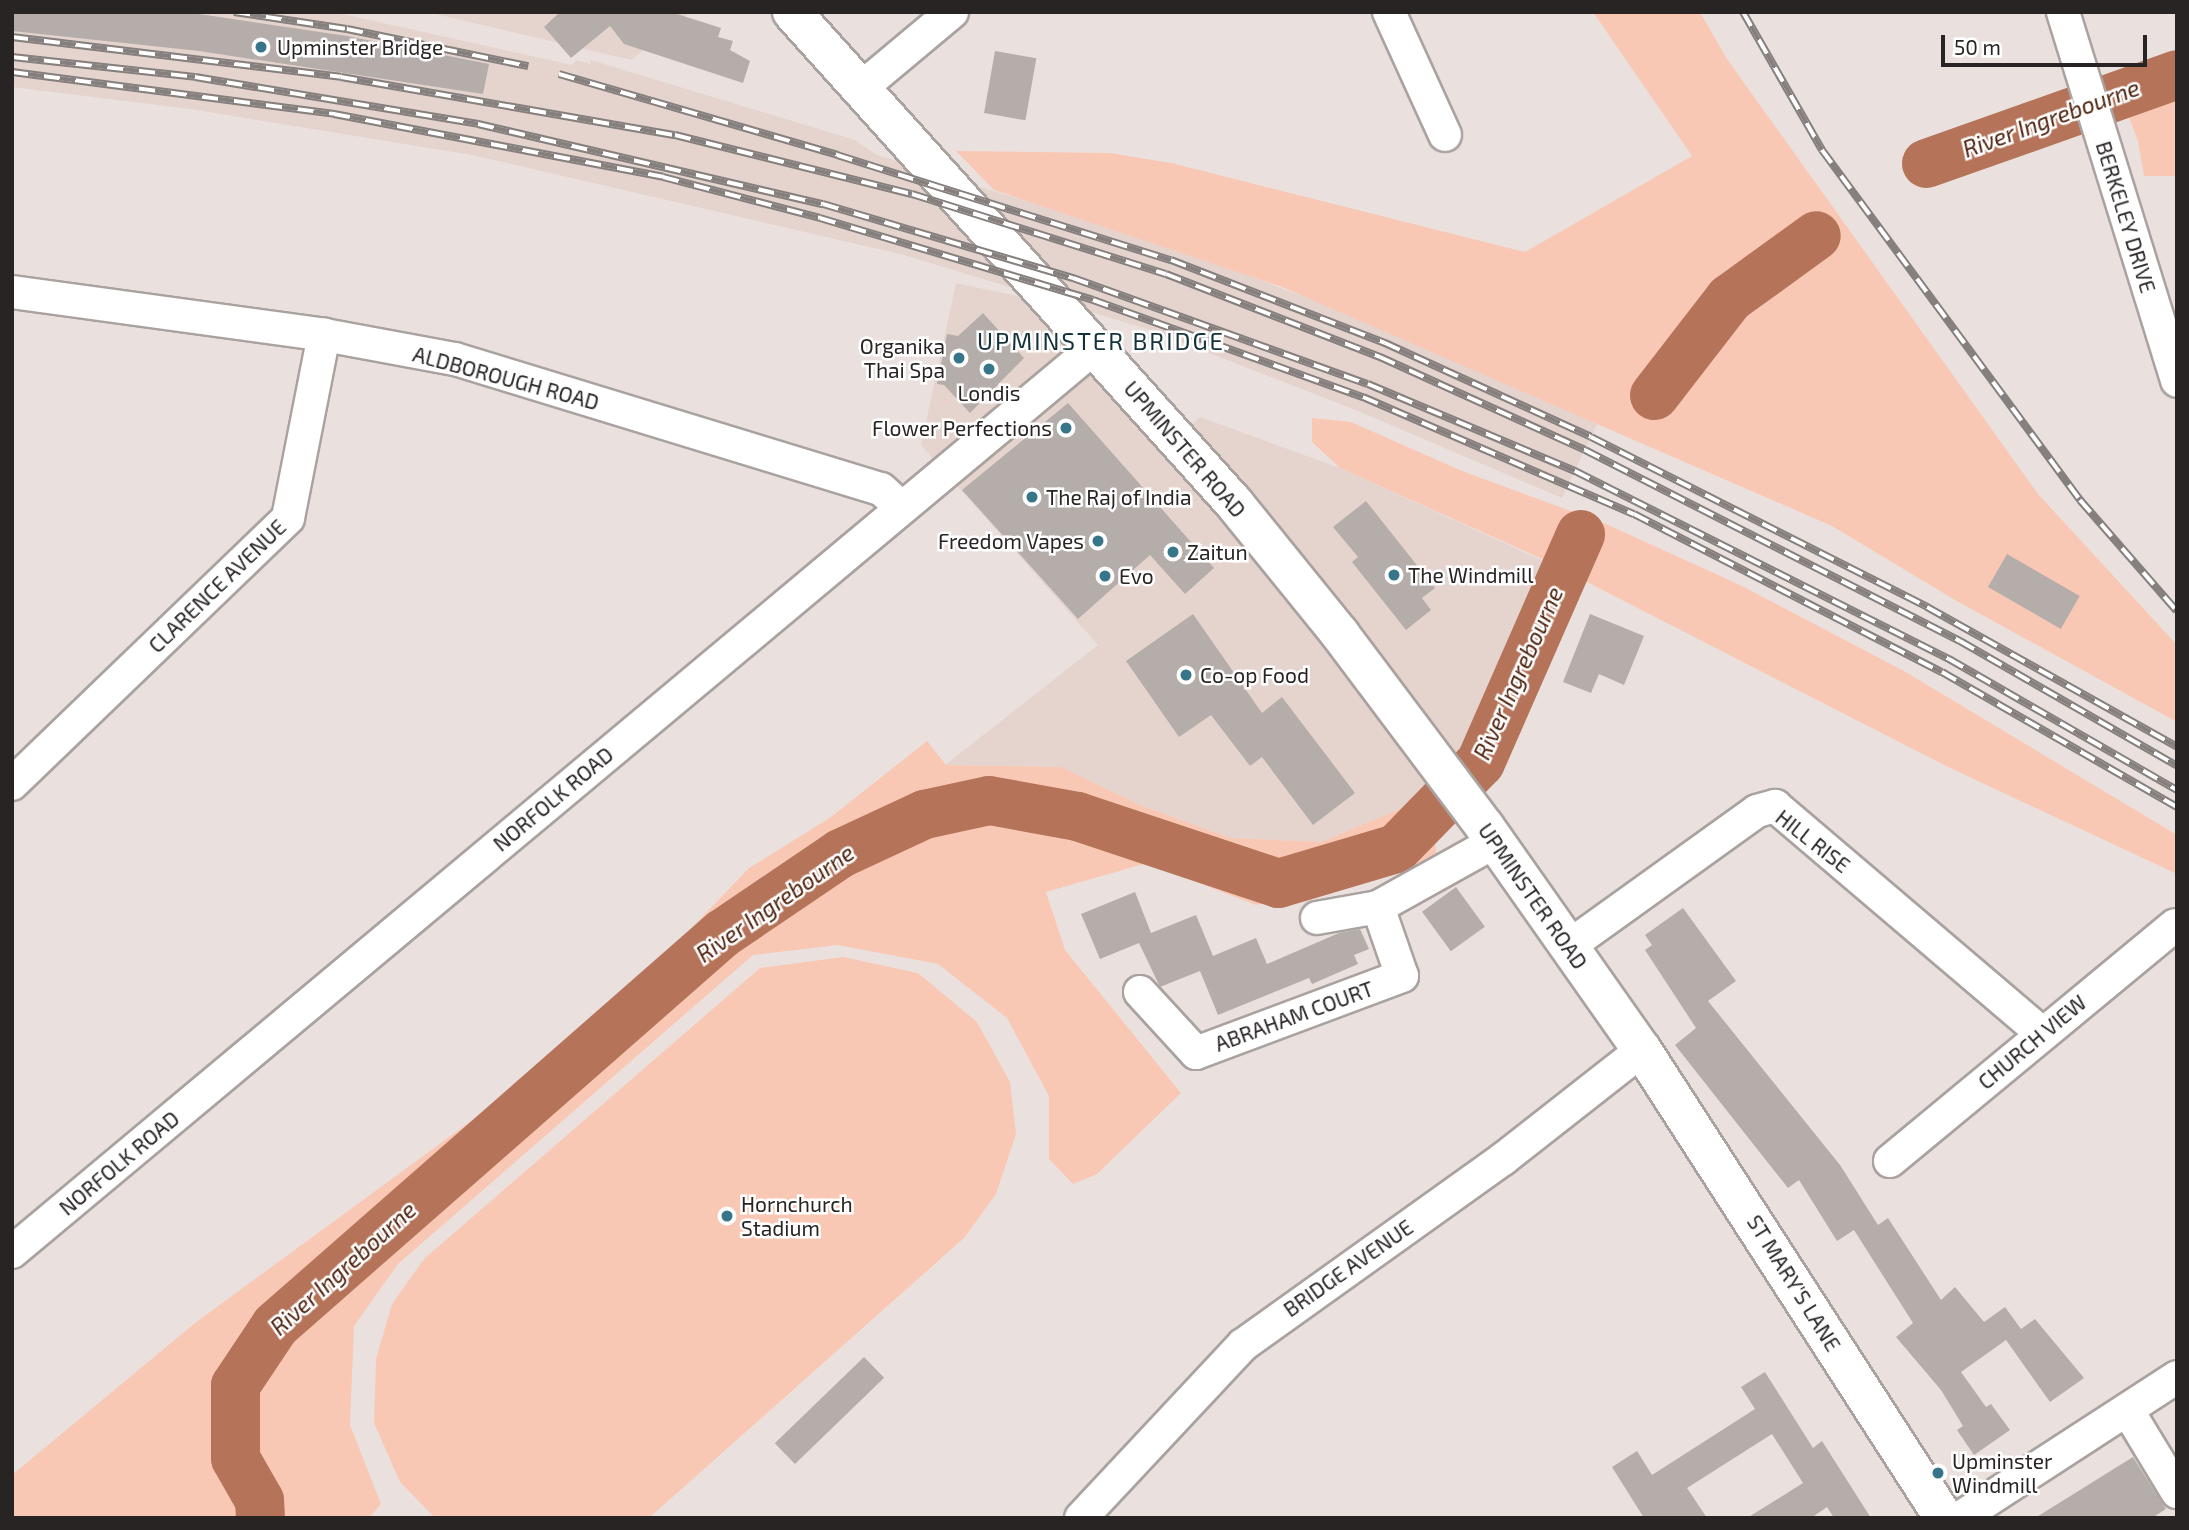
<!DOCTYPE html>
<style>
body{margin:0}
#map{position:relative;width:2189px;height:1530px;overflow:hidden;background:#eae1de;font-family:"Exo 2",sans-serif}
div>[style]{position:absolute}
.built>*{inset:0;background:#e5d4ce}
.green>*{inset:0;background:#f9c8b4}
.river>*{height:49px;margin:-24.5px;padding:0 24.5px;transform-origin:24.5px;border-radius:24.5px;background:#b57459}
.building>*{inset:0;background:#b5adaa;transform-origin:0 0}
.roads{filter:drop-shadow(2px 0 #aaa29f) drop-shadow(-2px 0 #aaa29f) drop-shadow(0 2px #aaa29f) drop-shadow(0 -2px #aaa29f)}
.minor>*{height:32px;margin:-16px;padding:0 16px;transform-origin:16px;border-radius:16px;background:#fff}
.major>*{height:38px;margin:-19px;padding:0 19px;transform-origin:19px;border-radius:19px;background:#fff}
.rail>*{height:8px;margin-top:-4px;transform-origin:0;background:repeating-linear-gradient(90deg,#fff 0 16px,#857f7d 0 32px);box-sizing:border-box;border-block:2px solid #857f7d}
.dots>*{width:19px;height:19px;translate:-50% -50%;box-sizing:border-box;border:4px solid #fff;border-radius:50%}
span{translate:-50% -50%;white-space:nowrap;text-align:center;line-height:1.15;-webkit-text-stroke:5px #fff;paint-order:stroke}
.poi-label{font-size:21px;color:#272423}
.left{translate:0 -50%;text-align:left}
.right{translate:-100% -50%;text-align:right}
.street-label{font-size:21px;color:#272423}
.water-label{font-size:23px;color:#4e220e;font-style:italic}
.quarter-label{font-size:24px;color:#13313b;letter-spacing:2px}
.frame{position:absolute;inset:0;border:14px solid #272423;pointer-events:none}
.scale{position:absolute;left:1941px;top:35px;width:206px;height:32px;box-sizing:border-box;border:4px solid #272423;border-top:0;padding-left:9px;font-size:21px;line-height:24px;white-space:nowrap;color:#272423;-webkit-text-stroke:5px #fff;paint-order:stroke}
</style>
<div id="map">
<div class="built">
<div style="clip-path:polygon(12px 12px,334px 12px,572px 65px,576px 60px,590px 64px,591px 60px,855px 140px,877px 155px,1175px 247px,1390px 330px,1597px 424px,1562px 498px,1358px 411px,1147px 329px,904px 255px,472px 155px,190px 109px,12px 87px)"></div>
<div style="clip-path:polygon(427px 12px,691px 12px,631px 60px)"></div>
<div style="clip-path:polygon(956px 283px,1058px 305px,1177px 438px,1200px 417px,1340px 468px,1561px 569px,1482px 748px,1407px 806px,1321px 842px,1231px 838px,1140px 805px,1061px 767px,945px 765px,1098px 645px,921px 445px)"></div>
</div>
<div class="green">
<div style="clip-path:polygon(1593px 12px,1700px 12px,1727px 59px,2038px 494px,2177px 645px,2177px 722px,1955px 600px,1832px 526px,1282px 287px,994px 190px,956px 151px,1110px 153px,1171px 163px,1525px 252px,1692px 156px)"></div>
<div style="clip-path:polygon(2177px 54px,2177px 176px,2144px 176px,2138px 141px,2116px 83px)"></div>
<div style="clip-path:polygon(1312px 418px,1351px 422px,1462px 471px,1606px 524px,1740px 585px,1904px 671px,2177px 835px,2177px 874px,1948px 767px,1540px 558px,1340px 468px,1312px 442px)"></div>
<div style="clip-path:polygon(927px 741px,946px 765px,1061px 767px,1140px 805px,1231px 838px,1321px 842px,1407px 806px,1433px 831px,1438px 863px,1256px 905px,1147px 863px,1046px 892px,1065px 950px,1181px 1093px,1097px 1174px,1073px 1184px,1049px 1159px,1049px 1096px,1007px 1018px,938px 964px,838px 945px,753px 955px,398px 1264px,354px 1326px,350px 1425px,381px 1504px,369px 1518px,12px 1518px,12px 1475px,195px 1323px,501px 1099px,683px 937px,749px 868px,831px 817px)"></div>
<div style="clip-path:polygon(843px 957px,918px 973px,977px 1022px,1010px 1082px,1016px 1134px,996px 1194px,964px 1238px,649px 1518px,435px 1518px,400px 1482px,374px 1423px,376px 1359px,392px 1304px,424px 1259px,760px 968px)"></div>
</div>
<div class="river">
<div style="left:1926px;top:163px;width:266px;rotate:-19.5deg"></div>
<div style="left:1654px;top:395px;width:123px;rotate:-52.3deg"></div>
<div style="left:1729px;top:298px;width:107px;rotate:-35.9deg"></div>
<div style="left:260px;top:1518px;width:18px;rotate:-93deg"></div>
<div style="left:259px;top:1500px;width:48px;rotate:-119.7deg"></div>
<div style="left:235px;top:1458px;width:73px;rotate:-90deg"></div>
<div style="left:235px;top:1385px;width:72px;rotate:-56.3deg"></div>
<div style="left:275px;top:1325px;width:595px;rotate:-41.25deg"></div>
<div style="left:722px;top:933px;width:143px;rotate:-34.1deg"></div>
<div style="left:840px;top:853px;width:93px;rotate:-24.9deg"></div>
<div style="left:924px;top:814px;width:66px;rotate:-12.2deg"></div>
<div style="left:989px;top:800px;width:89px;rotate:10.3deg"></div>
<div style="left:1077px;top:816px;width:212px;rotate:18.4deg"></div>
<div style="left:1278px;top:883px;width:123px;rotate:-16.5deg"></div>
<div style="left:1396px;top:848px;width:120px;rotate:-45.7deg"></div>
<div style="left:1480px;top:762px;width:249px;rotate:-66.3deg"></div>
</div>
<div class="building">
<div style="clip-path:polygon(12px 12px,186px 12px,347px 36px,489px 64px,483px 94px,199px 51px,12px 31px)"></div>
<div style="clip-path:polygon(560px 12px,671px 12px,721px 28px,718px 37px,733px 41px,730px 50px,750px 61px,743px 83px,624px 44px,610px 26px,571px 58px,544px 27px)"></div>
<div style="left:995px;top:51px;width:42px;height:63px;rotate:10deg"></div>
<div style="clip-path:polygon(983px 313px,1024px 358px,970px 413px,944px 385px,937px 384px,947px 334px,958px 336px)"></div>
<div style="clip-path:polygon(1068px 403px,1214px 568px,1185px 594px,1150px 555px,1078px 619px,962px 490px)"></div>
<div style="clip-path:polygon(1366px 501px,1435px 588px,1422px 598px,1431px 610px,1406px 630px,1352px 562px,1358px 557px,1333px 527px)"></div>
<div style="left:2007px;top:554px;width:84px;height:38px;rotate:30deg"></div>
<div style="clip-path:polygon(1193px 614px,1262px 713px,1282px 697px,1355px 793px,1313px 825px,1262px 757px,1250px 766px,1211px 715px,1179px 737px,1126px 661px)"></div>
<div style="clip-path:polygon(1590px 614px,1644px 636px,1624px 685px,1599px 674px,1591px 693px,1563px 682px)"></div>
<div style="left:1456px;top:887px;width:49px;height:42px;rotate:54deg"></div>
<div style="clip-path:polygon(1135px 892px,1151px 933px,1196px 915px,1213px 956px,1256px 938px,1267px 964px,1339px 933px,1360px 929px,1369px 949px,1354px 955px,1358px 964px,1312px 984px,1309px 978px,1218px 1015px,1200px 971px,1160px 987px,1139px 943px,1100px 959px,1081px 914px)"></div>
<div style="clip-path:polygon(1683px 908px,1736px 981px,1708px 1001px,1840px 1165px,1878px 1225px,1888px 1218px,1941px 1300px,1955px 1287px,1984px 1322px,2005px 1307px,2021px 1329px,2035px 1319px,2084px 1378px,2050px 1402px,2006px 1340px,1961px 1372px,1986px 1407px,1991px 1404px,2010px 1430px,1974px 1455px,1957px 1430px,1963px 1426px,1941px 1390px,1896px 1337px,1913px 1323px,1854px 1230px,1837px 1241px,1799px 1180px,1788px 1188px,1675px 1045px,1696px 1028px,1645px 950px,1652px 945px,1645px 935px)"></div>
<div style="left:864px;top:1357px;width:29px;height:124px;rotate:46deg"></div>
<div style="clip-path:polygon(1765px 1372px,1813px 1448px,1822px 1441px,1871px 1518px,1834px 1518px,1827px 1507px,1811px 1518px,1747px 1518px,1803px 1483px,1772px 1434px,1687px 1488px,1707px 1518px,1644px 1518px,1612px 1467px,1637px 1451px,1652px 1475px,1755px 1409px,1741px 1387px)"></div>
<div style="clip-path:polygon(2133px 1457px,2166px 1509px,2152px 1518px,2035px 1518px)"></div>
</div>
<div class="roads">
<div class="minor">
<div style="left:1389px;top:12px;width:135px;rotate:65.5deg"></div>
<div style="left:2063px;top:12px;width:386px;rotate:72.8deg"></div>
<div style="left:860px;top:89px;width:120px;rotate:-39.9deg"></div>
<div style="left:12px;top:292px;width:315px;rotate:7.8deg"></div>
<div style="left:324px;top:335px;width:133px;rotate:10.4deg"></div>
<div style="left:455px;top:359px;width:445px;rotate:17deg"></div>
<div style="left:881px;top:489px;width:27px;rotate:42deg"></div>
<div style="left:12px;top:784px;width:383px;rotate:-43.9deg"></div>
<div style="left:288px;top:518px;width:187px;rotate:-78.9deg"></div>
<div style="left:1317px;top:918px;width:62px;rotate:-10.2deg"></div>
<div style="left:1569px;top:946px;width:231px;rotate:-35.7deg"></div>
<div style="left:1757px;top:811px;width:19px;rotate:-16deg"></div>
<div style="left:1775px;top:806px;width:350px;rotate:40.4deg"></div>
<div style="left:1140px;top:992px;width:83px;rotate:47.4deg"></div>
<div style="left:1196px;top:1053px;width:220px;rotate:-20.5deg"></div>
<div style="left:1402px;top:976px;width:73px;rotate:-109.2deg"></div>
<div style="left:1378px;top:907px;width:134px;rotate:-29.1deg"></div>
<div style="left:1890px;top:1161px;width:370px;rotate:-39.6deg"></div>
<div style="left:12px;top:1252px;width:1411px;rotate:-39.88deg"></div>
<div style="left:2128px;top:1411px;width:95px;rotate:58.8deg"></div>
<div style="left:1081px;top:1518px;width:237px;rotate:-46.9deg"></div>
<div style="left:1243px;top:1345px;width:320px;rotate:-35.6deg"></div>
<div style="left:1503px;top:1159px;width:177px;rotate:-38.1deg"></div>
<div style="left:1960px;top:1518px;width:259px;rotate:-33deg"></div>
</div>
<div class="major">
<div style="left:792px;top:12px;width:661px;rotate:48.01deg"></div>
<div style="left:1234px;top:503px;width:169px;rotate:51deg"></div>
<div style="left:1340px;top:634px;width:241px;rotate:53.1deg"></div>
<div style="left:1485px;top:827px;width:273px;rotate:54.9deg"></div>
<div style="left:1642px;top:1050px;width:557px;rotate:57.17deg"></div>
</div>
</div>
<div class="rail">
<div style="left:234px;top:12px;width:114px;rotate:8.6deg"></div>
<div style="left:347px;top:29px;width:185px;rotate:11.6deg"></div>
<div style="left:1743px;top:12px;width:159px;rotate:60.2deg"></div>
<div style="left:1822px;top:150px;width:435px;rotate:53.6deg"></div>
<div style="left:2080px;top:500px;width:147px;rotate:48.9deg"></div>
<div style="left:12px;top:37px;width:331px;rotate:6.9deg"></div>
<div style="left:341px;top:77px;width:339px;rotate:9.9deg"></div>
<div style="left:675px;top:135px;width:244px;rotate:14deg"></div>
<div style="left:912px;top:194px;width:266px;rotate:17.5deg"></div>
<div style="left:1166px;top:274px;width:230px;rotate:21.2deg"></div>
<div style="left:1380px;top:357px;width:225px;rotate:24.4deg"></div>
<div style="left:1585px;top:450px;width:421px;rotate:27deg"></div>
<div style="left:1960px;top:641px;width:250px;rotate:29.9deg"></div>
<div style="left:12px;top:57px;width:184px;rotate:6.2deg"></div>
<div style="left:195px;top:77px;width:287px;rotate:9.4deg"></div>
<div style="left:478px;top:124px;width:354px;rotate:13.1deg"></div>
<div style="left:823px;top:204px;width:261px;rotate:16.5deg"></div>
<div style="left:1073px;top:278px;width:313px;rotate:19.8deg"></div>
<div style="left:1368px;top:384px;width:225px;rotate:22.8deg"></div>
<div style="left:1575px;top:471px;width:419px;rotate:26.7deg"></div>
<div style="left:1949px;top:659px;width:263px;rotate:29.9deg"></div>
<div style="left:12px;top:72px;width:325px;rotate:7.4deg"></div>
<div style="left:334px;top:114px;width:335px;rotate:10.8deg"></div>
<div style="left:663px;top:177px;width:162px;rotate:14.6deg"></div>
<div style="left:820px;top:218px;width:285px;rotate:16.7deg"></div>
<div style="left:1093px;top:300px;width:287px;rotate:19.8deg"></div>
<div style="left:1363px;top:397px;width:295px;rotate:23.4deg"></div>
<div style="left:1634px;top:514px;width:346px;rotate:27.2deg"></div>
<div style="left:1942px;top:672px;width:271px;rotate:29.9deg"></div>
<div style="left:559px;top:74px;width:290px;rotate:16.2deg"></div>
<div style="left:837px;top:155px;width:350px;rotate:17.5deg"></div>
<div style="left:1171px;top:260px;width:230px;rotate:21.2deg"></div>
<div style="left:1385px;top:343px;width:226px;rotate:24.5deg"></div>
<div style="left:1591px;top:437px;width:377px;rotate:26.8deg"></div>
<div style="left:1927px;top:607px;width:287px;rotate:29.2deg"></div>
</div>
<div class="dots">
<div style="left:261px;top:47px;background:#36758a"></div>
<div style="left:959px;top:358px;background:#36758a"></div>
<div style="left:989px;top:369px;background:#36758a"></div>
<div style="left:1066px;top:428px;background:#36758a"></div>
<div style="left:1032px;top:497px;background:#36758a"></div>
<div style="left:1098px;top:541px;background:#36758a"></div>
<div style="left:1173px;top:552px;background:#36758a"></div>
<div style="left:1394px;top:575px;background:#36758a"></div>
<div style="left:1105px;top:576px;background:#36758a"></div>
<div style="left:1186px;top:675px;background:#36758a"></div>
<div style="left:727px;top:1216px;background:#36758a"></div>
<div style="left:1938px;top:1473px;background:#36758a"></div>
</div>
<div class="poi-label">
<span class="left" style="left:277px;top:47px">Upminster Bridge</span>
<span class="right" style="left:945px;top:358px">Organika<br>Thai Spa</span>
<span style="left:989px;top:393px">Londis</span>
<span class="right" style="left:1052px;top:428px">Flower Perfections</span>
<span class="left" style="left:1046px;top:497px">The Raj of India</span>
<span class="right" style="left:1084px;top:541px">Freedom Vapes</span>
<span class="left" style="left:1187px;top:552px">Zaitun</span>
<span class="left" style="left:1408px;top:575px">The Windmill</span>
<span class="left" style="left:1119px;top:576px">Evo</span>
<span class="left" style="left:1200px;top:675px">Co-op Food</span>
<span class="left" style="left:741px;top:1216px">Hornchurch<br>Stadium</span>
<span class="left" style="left:1952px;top:1473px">Upminster<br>Windmill</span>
</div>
<div class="street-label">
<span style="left:2126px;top:217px;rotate:73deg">BERKELEY DRIVE</span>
<span style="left:506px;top:378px;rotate:15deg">ALDBOROUGH ROAD</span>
<span style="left:1185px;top:449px;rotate:49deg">UPMINSTER ROAD</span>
<span style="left:217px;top:586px;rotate:-44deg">CLARENCE AVENUE</span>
<span style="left:553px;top:799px;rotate:-40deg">NORFOLK ROAD</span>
<span style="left:1813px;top:841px;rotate:38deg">HILL RISE</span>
<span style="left:1533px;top:896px;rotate:55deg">UPMINSTER ROAD</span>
<span style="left:1294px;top:1016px;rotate:-20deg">ABRAHAM COURT</span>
<span style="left:2032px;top:1042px;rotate:-40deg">CHURCH VIEW</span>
<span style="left:119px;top:1163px;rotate:-40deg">NORFOLK ROAD</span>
<span style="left:1348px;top:1268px;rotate:-35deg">BRIDGE AVENUE</span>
<span style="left:1794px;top:1283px;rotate:58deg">ST MARY'S LANE</span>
</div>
<div class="water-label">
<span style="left:2051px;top:118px;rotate:-20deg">River Ingrebourne</span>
<span style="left:1518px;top:673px;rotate:-66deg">River Ingrebourne</span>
<span style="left:775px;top:903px;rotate:-35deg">River Ingrebourne</span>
<span style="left:343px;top:1268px;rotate:-42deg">River Ingrebourne</span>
</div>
<div class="quarter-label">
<span style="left:1101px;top:341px">UPMINSTER BRIDGE</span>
</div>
<div class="frame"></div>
<div class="scale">50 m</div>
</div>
